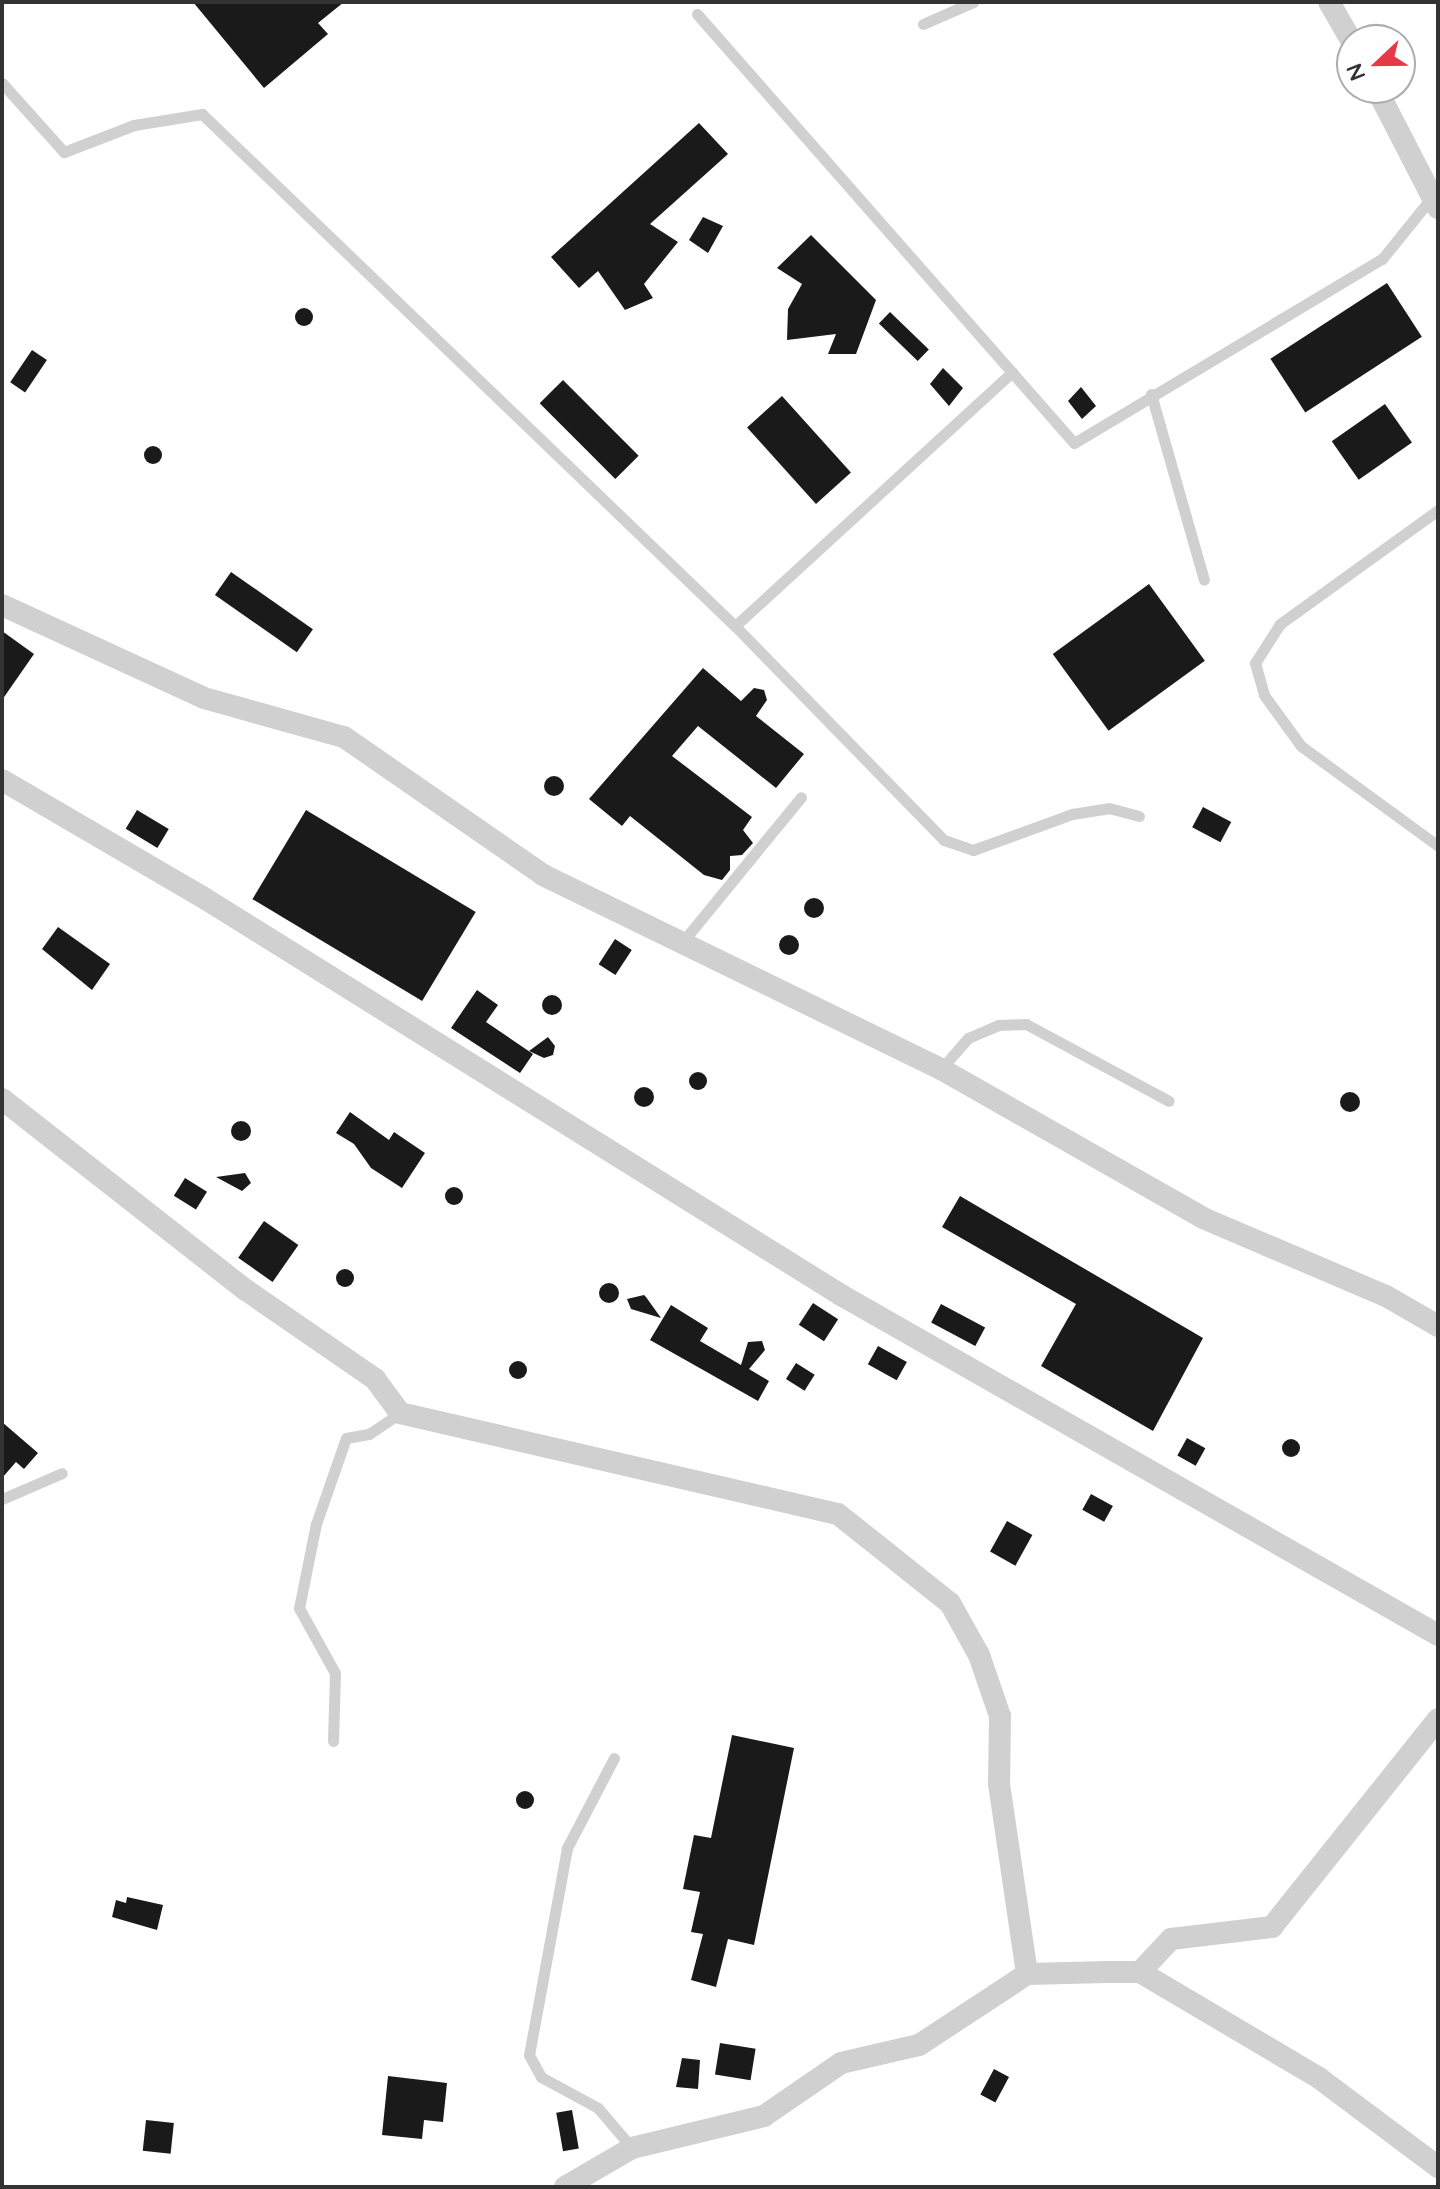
<!DOCTYPE html>
<style>
body{margin:0}
#map{position:relative;width:1440px;height:2189px;overflow:hidden;background:#fff;font-family:Quicksand,sans-serif}
div>[style]{position:absolute}
.building>*{inset:0;background:#1a1a1a;transform-origin:0 0}
.round{border-radius:50%}
.service>*{height:11px;margin:-5.5px;padding:0 5.5px;transform-origin:5.5px;border-radius:5.5px;background:#d0d0d0}
.minor>*{height:22px;margin:-11px;padding:0 11px;transform-origin:11px;border-radius:11px;background:#d0d0d0}
span{translate:-50% -50%;white-space:nowrap;text-align:center;line-height:1.15;-webkit-text-stroke:8px #fff;paint-order:stroke}
.frame{position:absolute;inset:0;border:4px solid #333;pointer-events:none}
.north{position:absolute;left:1336px;top:24px;width:80px;height:80px;box-sizing:border-box;background:#fff;border:2px solid #adadad;border-radius:50%;rotate:248deg;font-size:22px;font-weight:700;line-height:32px;text-align:center;color:#333}
.north::after{content:'';display:block;margin:auto;width:28px;height:36px;background:#e63946;clip-path:polygon(50% 0,100% 100%,50% 72%,0 100%)}
</style>
<div id="map">
<div class="building">
<div style="clip-path:polygon(193px 2px,344px 2px,318px 23px,328px 34px,264px 88px)"></div>
<div style="clip-path:polygon(699px 123px,728px 154px,650px 224px,678px 242px,644px 284px,653px 298px,625px 310px,598px 271px,579px 288px,551px 257px)"></div>
<div style="clip-path:polygon(703px 217px,723px 226px,708px 253px,689px 240px)"></div>
<div style="clip-path:polygon(811px 235px,876px 300px,856px 354px,828px 354px,836px 334px,787px 340px,788px 309px,802px 284px,777px 268px)"></div>
<div style="left:1387px;top:283px;width:64px;height:139px;rotate:57deg"></div>
<div class="round" style="left:295px;top:308px;width:18px;height:18px"></div>
<div style="left:890px;top:312px;width:54px;height:16px;rotate:44deg"></div>
<div style="left:32px;top:350px;width:18px;height:39px;rotate:34deg"></div>
<div style="clip-path:polygon(943px 368px,963px 388px,949px 406px,930px 384px)"></div>
<div style="left:563px;top:380px;width:107px;height:33px;rotate:45deg"></div>
<div style="clip-path:polygon(1081px 387px,1096px 406px,1082px 419px,1068px 401px)"></div>
<div style="left:782px;top:396px;width:103px;height:47px;rotate:48deg"></div>
<div style="left:1385px;top:404px;width:47px;height:65px;rotate:55deg"></div>
<div class="round" style="left:144px;top:446px;width:18px;height:18px"></div>
<div style="left:231px;top:572px;width:100px;height:28px;rotate:35deg"></div>
<div style="left:1149px;top:584px;width:95px;height:119px;rotate:54deg"></div>
<div style="clip-path:polygon(2px 631px,34px 654px,2px 700px)"></div>
<div style="clip-path:polygon(703px 668px,741px 701px,754px 688px,764px 690px,767px 700px,756px 716px,804px 754px,776px 788px,698px 726px,672px 756px,752px 817px,743px 830px,753px 843px,742px 855px,730px 856px,730px 870px,722px 880px,704px 875px,630px 816px,622px 826px,589px 799px)"></div>
<div class="round" style="left:544px;top:776px;width:20px;height:20px"></div>
<div style="left:1203px;top:807px;width:32px;height:23px;rotate:28deg"></div>
<div style="left:137px;top:810px;width:37px;height:22px;rotate:31deg"></div>
<div style="left:306px;top:810px;width:198px;height:104px;rotate:31deg"></div>
<div class="round" style="left:804px;top:898px;width:20px;height:20px"></div>
<div style="clip-path:polygon(58px 927px,110px 964px,92px 990px,42px 949px)"></div>
<div class="round" style="left:779px;top:935px;width:20px;height:20px"></div>
<div style="left:615px;top:939px;width:20px;height:30px;rotate:33deg"></div>
<div style="clip-path:polygon(477px 990px,498px 1005px,486px 1022px,533px 1054px,520px 1073px,451px 1028px)"></div>
<div class="round" style="left:542px;top:995px;width:20px;height:20px"></div>
<div style="clip-path:polygon(548px 1037px,555px 1046px,553px 1055px,544px 1058px,529px 1051px)"></div>
<div class="round" style="left:689px;top:1072px;width:18px;height:18px"></div>
<div class="round" style="left:634px;top:1087px;width:20px;height:20px"></div>
<div class="round" style="left:1340px;top:1092px;width:20px;height:20px"></div>
<div style="clip-path:polygon(350px 1112px,389px 1140px,394px 1132px,425px 1153px,402px 1188px,371px 1168px,354px 1144px,336px 1133px)"></div>
<div class="round" style="left:231px;top:1121px;width:20px;height:20px"></div>
<div style="clip-path:polygon(245px 1173px,251px 1183px,242px 1191px,216px 1177px)"></div>
<div style="left:185px;top:1178px;width:26px;height:21px;rotate:32deg"></div>
<div class="round" style="left:445px;top:1187px;width:18px;height:18px"></div>
<div style="clip-path:polygon(960px 1196px,1203px 1338px,1153px 1431px,1041px 1366px,1076px 1304px,942px 1227px)"></div>
<div style="left:264px;top:1221px;width:42px;height:45px;rotate:35deg"></div>
<div class="round" style="left:336px;top:1269px;width:18px;height:18px"></div>
<div class="round" style="left:599px;top:1283px;width:20px;height:20px"></div>
<div style="clip-path:polygon(644px 1295px,646px 1297px,661px 1318px,631px 1309px,627px 1299px)"></div>
<div style="left:813px;top:1303px;width:30px;height:26px;rotate:33deg"></div>
<div style="left:941px;top:1304px;width:50px;height:21px;rotate:28deg"></div>
<div style="clip-path:polygon(671px 1305px,708px 1328px,700px 1341px,741px 1365px,748px 1342px,762px 1341px,765px 1350px,749px 1369px,769px 1381px,758px 1401px,650px 1340px)"></div>
<div style="left:878px;top:1346px;width:33px;height:21px;rotate:29deg"></div>
<div class="round" style="left:509px;top:1361px;width:18px;height:18px"></div>
<div style="left:796px;top:1363px;width:22px;height:19px;rotate:32deg"></div>
<div style="clip-path:polygon(2px 1422px,38px 1453px,24px 1469px,16px 1462px,2px 1478px)"></div>
<div style="left:1187px;top:1438px;width:21px;height:20px;rotate:29deg"></div>
<div class="round" style="left:1282px;top:1439px;width:18px;height:18px"></div>
<div style="left:1091px;top:1494px;width:25px;height:18px;rotate:29deg"></div>
<div style="left:1007px;top:1521px;width:29px;height:35px;rotate:29deg"></div>
<div style="clip-path:polygon(732px 1735px,794px 1748px,754px 1945px,728px 1939px,716px 1987px,691px 1980px,703px 1934px,691px 1932px,700px 1892px,683px 1889px,694px 1835px,711px 1838px)"></div>
<div class="round" style="left:516px;top:1791px;width:18px;height:18px"></div>
<div style="clip-path:polygon(127px 1897px,163px 1905px,157px 1930px,112px 1917px,116px 1900px,126px 1903px)"></div>
<div style="left:720px;top:2043px;width:36px;height:32px;rotate:9deg"></div>
<div style="clip-path:polygon(682px 2058px,700px 2060px,698px 2089px,676px 2087px)"></div>
<div style="left:994px;top:2069px;width:17px;height:29px;rotate:28deg"></div>
<div style="clip-path:polygon(388px 2076px,447px 2083px,443px 2122px,424px 2120px,422px 2139px,382px 2135px)"></div>
<div style="left:572px;top:2110px;width:39px;height:16px;rotate:80deg"></div>
<div style="left:146px;top:2120px;width:28px;height:31px;rotate:6deg"></div>
</div>
<div class="service">
<div style="left:697px;top:14px;width:571px;rotate:48.69deg"></div>
<div style="left:1074px;top:443px;width:359px;rotate:-30.9deg"></div>
<div style="left:1382px;top:259px;width:80px;rotate:-51.1deg"></div>
<div style="left:923px;top:24px;width:55px;rotate:-23.7deg"></div>
<div style="left:2px;top:83px;width:93px;rotate:48.1deg"></div>
<div style="left:64px;top:152px;width:75px;rotate:-21.1deg"></div>
<div style="left:134px;top:125px;width:69px;rotate:-9.2deg"></div>
<div style="left:202px;top:114px;width:739px;rotate:43.85deg"></div>
<div style="left:735px;top:626px;width:299px;rotate:45.7deg"></div>
<div style="left:944px;top:840px;width:31px;rotate:19deg"></div>
<div style="left:973px;top:850px;width:105px;rotate:-20deg"></div>
<div style="left:1072px;top:814px;width:37px;rotate:-9deg"></div>
<div style="left:1109px;top:808px;width:31px;rotate:15deg"></div>
<div style="left:1151px;top:394px;width:193px;rotate:74.1deg"></div>
<div style="left:1438px;top:510px;width:195px;rotate:144.2deg"></div>
<div style="left:1280px;top:624px;width:46px;rotate:122.7deg"></div>
<div style="left:1255px;top:663px;width:33px;rotate:74deg"></div>
<div style="left:1264px;top:695px;width:63px;rotate:54deg"></div>
<div style="left:1301px;top:746px;width:170px;rotate:36.1deg"></div>
<div style="left:735px;top:626px;width:376px;rotate:-42.5deg"></div>
<div style="left:680px;top:945px;width:191px;rotate:-50.7deg"></div>
<div style="left:941px;top:1069px;width:41px;rotate:-48.9deg"></div>
<div style="left:968px;top:1038px;width:33px;rotate:-23deg"></div>
<div style="left:998px;top:1025px;width:28px;rotate:-2deg"></div>
<div style="left:1026px;top:1024px;width:162px;rotate:28.3deg"></div>
<div style="left:2px;top:1499px;width:65px;rotate:-23.4deg"></div>
<div style="left:333px;top:1741px;width:68px;rotate:-88.3deg"></div>
<div style="left:335px;top:1673px;width:74px;rotate:-119deg"></div>
<div style="left:299px;top:1608px;width:86px;rotate:-78.6deg"></div>
<div style="left:316px;top:1524px;width:91px;rotate:-70.8deg"></div>
<div style="left:346px;top:1438px;width:23px;rotate:-10deg"></div>
<div style="left:369px;top:1434px;width:37px;rotate:-34deg"></div>
<div style="left:614px;top:1758px;width:102px;rotate:117.6deg"></div>
<div style="left:567px;top:1848px;width:210px;rotate:100.4deg"></div>
<div style="left:529px;top:2055px;width:25px;rotate:61deg"></div>
<div style="left:541px;top:2077px;width:65px;rotate:28.5deg"></div>
<div style="left:598px;top:2108px;width:52px;rotate:49.6deg"></div>
</div>
<div class="minor">
<div style="left:1329px;top:2px;width:46px;rotate:60.1deg"></div>
<div style="left:1376px;top:88px;width:135px;rotate:62.7deg"></div>
<div style="left:2px;top:605px;width:222px;rotate:24.7deg"></div>
<div style="left:204px;top:698px;width:145px;rotate:15.6deg"></div>
<div style="left:344px;top:737px;width:242px;rotate:34.7deg"></div>
<div style="left:543px;top:875px;width:443px;rotate:26deg"></div>
<div style="left:941px;top:1069px;width:301px;rotate:29.6deg"></div>
<div style="left:1203px;top:1218px;width:199px;rotate:23.1deg"></div>
<div style="left:1386px;top:1296px;width:60px;rotate:30deg"></div>
<div style="left:2px;top:780px;width:234px;rotate:30.3deg"></div>
<div style="left:204px;top:898px;width:751px;rotate:31.93deg"></div>
<div style="left:841px;top:1295px;width:687px;rotate:29.66deg"></div>
<div style="left:2px;top:1099px;width:310px;rotate:38.1deg"></div>
<div style="left:246px;top:1290px;width:157px;rotate:34.6deg"></div>
<div style="left:375px;top:1379px;width:42px;rotate:53.7deg"></div>
<div style="left:400px;top:1413px;width:449px;rotate:13deg"></div>
<div style="left:838px;top:1514px;width:143px;rotate:38.5deg"></div>
<div style="left:950px;top:1603px;width:60px;rotate:60.9deg"></div>
<div style="left:979px;top:1655px;width:65px;rotate:71deg"></div>
<div style="left:1000px;top:1716px;width:68px;rotate:90.8deg"></div>
<div style="left:999px;top:1784px;width:192px;rotate:81.6deg"></div>
<div style="left:1140px;top:1972px;width:45px;rotate:-46.8deg"></div>
<div style="left:1171px;top:1939px;width:102px;rotate:-6.8deg"></div>
<div style="left:1272px;top:1927px;width:266px;rotate:-51.4deg"></div>
<div style="left:565px;top:2187px;width:78px;rotate:-30.2deg"></div>
<div style="left:632px;top:2148px;width:136px;rotate:-13.6deg"></div>
<div style="left:764px;top:2116px;width:93px;rotate:-34.5deg"></div>
<div style="left:841px;top:2063px;width:80px;rotate:-13deg"></div>
<div style="left:919px;top:2045px;width:129px;rotate:-33.3deg"></div>
<div style="left:1027px;top:1974px;width:81px;rotate:-1.4deg"></div>
<div style="left:1108px;top:1972px;width:32px"></div>
<div style="left:1140px;top:1972px;width:208px;rotate:30.6deg"></div>
<div style="left:1319px;top:2078px;width:149px;rotate:36.8deg"></div>
</div>
<div class="frame"></div>
<div class="north">N</div>
</div>
